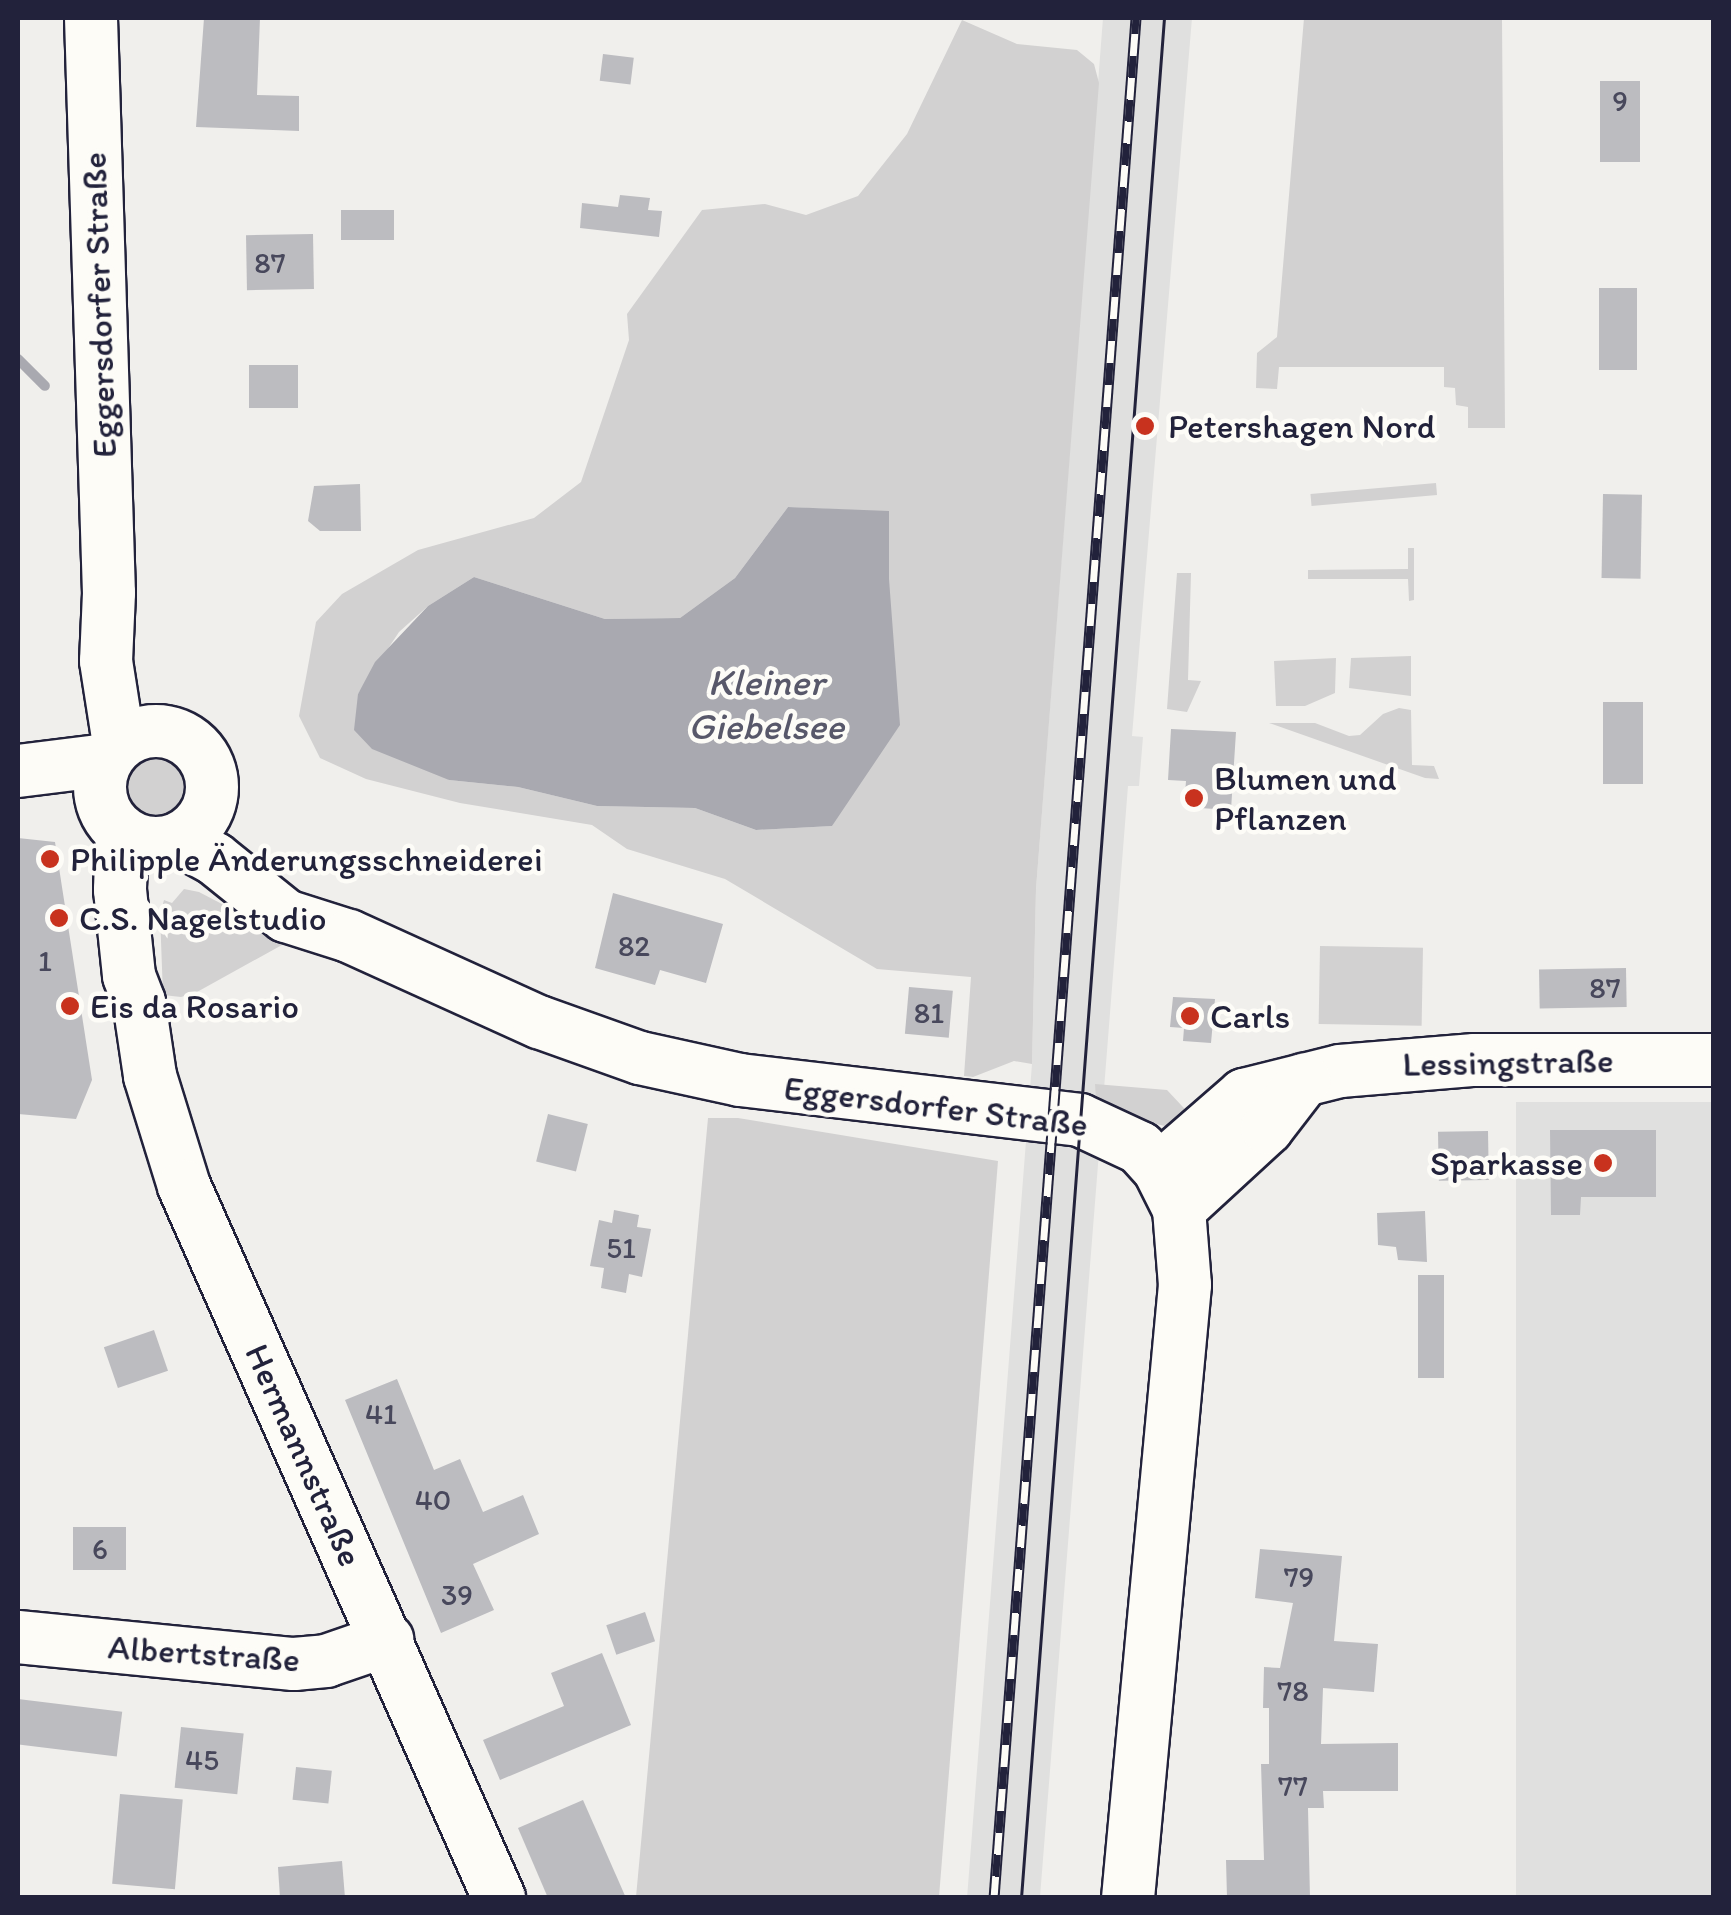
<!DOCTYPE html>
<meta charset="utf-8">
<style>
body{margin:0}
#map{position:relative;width:1731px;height:1915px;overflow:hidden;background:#f0efec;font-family:Itim,sans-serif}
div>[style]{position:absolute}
.built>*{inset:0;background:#e0e0df;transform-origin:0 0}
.green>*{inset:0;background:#d2d1d1;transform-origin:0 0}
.round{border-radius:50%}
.water>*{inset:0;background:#a9a9b0}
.stream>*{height:10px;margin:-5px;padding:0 5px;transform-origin:5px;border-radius:5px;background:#a9a9b0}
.building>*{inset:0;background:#bcbcc0;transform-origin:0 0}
.roads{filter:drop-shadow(2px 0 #22223b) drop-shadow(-2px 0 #22223b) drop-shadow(0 2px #22223b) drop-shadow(0 -2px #22223b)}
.minor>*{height:52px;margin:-26px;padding:0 26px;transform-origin:26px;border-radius:26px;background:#fdfcf7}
.minor>.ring{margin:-26px;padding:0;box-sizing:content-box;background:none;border:52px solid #fdfcf7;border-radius:50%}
.tram>*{height:2.5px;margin:-1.25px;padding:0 1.25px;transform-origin:1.25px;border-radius:1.25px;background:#22223b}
.rail>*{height:11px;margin-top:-5.5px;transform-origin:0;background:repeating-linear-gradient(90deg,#fdfcf7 0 22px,#22223b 0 44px);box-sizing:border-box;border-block:2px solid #22223b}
.dots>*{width:28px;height:28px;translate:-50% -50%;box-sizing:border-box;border:5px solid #fdfcf7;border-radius:50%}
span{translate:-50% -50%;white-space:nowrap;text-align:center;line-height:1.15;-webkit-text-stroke:9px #fdfcf7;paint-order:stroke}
.number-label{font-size:30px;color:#48485c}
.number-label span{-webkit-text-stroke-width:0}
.street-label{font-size:35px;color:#22223b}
.poi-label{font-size:35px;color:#22223b}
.left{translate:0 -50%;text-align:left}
.right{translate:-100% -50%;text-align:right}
.water-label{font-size:38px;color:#58586a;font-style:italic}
.frame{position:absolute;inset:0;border:20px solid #22223b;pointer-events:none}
</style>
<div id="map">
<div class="built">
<div style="clip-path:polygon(1103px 18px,1192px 18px,1132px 736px,1143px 737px,1139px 786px,1128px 786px,1040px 1897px,967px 1898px,1032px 1064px,1036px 889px)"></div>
<div style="left:1713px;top:1102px;width:795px;height:197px;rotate:90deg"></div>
</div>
<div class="green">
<div style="clip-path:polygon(1304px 18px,1502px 18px,1505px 428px,1468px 428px,1468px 407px,1456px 405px,1455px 388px,1444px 387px,1444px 367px,1279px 367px,1277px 389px,1256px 388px,1257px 353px,1277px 337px)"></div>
<div style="clip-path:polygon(evenodd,962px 20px,1017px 44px,1077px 50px,1094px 64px,1099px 83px,1036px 889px,1032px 1064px,1014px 1061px,973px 1077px,964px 1076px,971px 977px,877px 969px,725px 879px,627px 849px,592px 825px,460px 803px,366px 779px,320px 758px,299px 716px,316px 622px,342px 594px,418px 550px,534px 518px,581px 482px,629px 340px,627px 314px,702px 210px,765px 204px,806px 215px,858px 196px,907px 134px,962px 20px,788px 507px,889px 512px,889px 579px,832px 826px,756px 830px,695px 808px,597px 806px,518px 787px,449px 780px,358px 694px,399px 632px,428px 606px,474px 577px,605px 619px,680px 618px,735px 578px,788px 507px)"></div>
<div style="left:1436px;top:483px;width:12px;height:126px;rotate:85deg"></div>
<div style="clip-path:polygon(1408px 548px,1414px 548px,1414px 600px,1409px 601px,1408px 579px,1308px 579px,1308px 570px,1408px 569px)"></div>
<div style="clip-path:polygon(1177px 573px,1191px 573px,1188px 680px,1201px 681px,1187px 712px,1167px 709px)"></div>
<div style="clip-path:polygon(1411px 656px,1411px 696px,1349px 688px,1351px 658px)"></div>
<div style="clip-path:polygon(1336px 658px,1335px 693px,1305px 706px,1276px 706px,1274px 661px)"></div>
<div style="clip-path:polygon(1399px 708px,1411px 710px,1412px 765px,1434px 766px,1439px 779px,1425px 778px,1269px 723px,1315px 723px,1349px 736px,1360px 735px,1383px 714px)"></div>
<div class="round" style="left:126px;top:753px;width:66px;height:66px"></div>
<div style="clip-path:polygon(184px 889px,199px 892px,291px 940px,197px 992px,181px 997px,163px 995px,160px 914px,164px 900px,172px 903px)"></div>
<div style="left:1320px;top:946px;width:103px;height:78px;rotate:1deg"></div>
<div style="clip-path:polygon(1095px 1084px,1167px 1090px,1196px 1121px,1169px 1127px,1148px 1122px,1096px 1099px)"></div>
<div style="clip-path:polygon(708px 1118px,738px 1118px,998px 1161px,939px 1897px,636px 1897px)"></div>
</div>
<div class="water">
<div style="clip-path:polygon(788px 507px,889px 511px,889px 579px,900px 725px,832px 826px,756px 830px,695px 808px,597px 806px,518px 787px,449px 780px,372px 749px,354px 730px,358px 694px,375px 662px,428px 606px,474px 577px,605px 619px,680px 618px,735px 578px)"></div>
</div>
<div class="stream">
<div style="left:18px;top:359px;width:38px;rotate:45deg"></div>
</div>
<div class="building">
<div style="clip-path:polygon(204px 18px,260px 18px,257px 95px,299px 96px,299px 131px,196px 127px)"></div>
<div style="left:603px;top:54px;width:31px;height:27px;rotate:7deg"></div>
<div style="left:1600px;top:81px;width:40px;height:81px"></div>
<div style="clip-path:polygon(620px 195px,650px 198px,648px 210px,662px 211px,659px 237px,580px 228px,582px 203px,618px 207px)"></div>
<div style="left:341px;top:210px;width:53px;height:30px"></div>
<div style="left:313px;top:234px;width:55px;height:67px;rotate:89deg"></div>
<div style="left:1599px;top:288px;width:38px;height:82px"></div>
<div style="left:298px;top:365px;width:43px;height:49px;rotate:90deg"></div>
<div style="clip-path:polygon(360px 484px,361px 531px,320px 531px,308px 521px,314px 486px)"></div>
<div style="left:1603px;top:494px;width:39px;height:84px;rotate:1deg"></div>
<div style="left:1603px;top:702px;width:40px;height:82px"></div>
<div style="clip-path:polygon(1171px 729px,1236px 732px,1231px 810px,1184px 807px,1186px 781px,1168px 780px)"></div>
<div style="clip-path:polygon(18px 838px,55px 842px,92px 1080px,76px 1119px,18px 1114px)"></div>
<div style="clip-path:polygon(613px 893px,723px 924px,706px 983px,660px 970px,655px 985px,595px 968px)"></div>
<div style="left:1626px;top:968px;width:39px;height:87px;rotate:89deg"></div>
<div style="left:909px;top:987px;width:44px;height:47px;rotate:5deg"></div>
<div style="clip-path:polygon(1173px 997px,1215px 999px,1211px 1043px,1183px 1041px,1184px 1028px,1170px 1027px)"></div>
<div style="left:548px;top:1114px;width:41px;height:49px;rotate:14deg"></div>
<div style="clip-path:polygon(1550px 1130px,1656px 1130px,1656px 1197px,1581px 1197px,1580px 1215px,1551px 1215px)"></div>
<div style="left:1488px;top:1131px;width:49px;height:50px;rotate:89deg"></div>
<div style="clip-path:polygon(614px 1210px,639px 1215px,637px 1227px,651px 1229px,642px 1277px,629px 1274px,626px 1293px,601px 1288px,604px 1268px,590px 1266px,599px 1220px,612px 1223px)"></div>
<div style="clip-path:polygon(1425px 1211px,1427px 1262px,1398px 1260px,1396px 1247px,1378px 1245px,1377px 1213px)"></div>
<div style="left:1418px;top:1275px;width:26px;height:103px"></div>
<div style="left:154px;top:1330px;width:43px;height:53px;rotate:71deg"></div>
<div style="clip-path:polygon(397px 1379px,434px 1470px,460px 1459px,483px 1512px,523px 1495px,539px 1534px,473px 1564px,494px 1610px,441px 1633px,345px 1400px)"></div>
<div style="left:126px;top:1527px;width:43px;height:53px;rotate:90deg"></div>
<div style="clip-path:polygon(1260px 1549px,1342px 1556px,1334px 1641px,1378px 1644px,1374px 1692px,1323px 1688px,1321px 1744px,1398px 1743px,1398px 1791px,1323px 1791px,1324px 1808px,1308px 1808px,1310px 1898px,1227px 1898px,1226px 1860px,1264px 1860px,1261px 1764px,1269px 1764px,1269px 1708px,1263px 1708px,1264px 1667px,1280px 1668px,1293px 1603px,1255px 1598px)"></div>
<div style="left:645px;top:1612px;width:31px;height:41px;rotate:71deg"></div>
<div style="clip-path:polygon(602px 1653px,631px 1725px,500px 1780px,483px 1740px,564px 1706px,551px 1673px)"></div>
<div style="left:18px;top:1699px;width:105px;height:45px;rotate:7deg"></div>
<div style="left:181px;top:1727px;width:63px;height:61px;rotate:6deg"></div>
<div style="left:296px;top:1767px;width:36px;height:33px;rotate:6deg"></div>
<div style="left:120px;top:1794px;width:63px;height:90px;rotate:5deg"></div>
<div style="clip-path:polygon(583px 1800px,626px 1898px,548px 1898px,518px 1828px)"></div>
<div style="clip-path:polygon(342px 1861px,345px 1898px,280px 1898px,278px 1867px)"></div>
</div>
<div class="roads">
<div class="minor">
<div style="left:91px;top:18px;width:575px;rotate:88.21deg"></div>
<div style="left:109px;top:593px;width:68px;rotate:92.5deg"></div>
<div style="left:106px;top:661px;width:84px;rotate:81.1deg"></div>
<div class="ring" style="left:100px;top:731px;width:60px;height:60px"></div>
<div style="left:18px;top:771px;width:89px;rotate:-7.1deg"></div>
<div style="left:122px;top:832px;width:58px;rotate:92deg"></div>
<div style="left:120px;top:890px;width:86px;rotate:84deg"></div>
<div style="left:129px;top:976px;width:28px;rotate:69deg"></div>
<div style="left:139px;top:1002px;width:75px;rotate:81.5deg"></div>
<div style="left:150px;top:1076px;width:115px;rotate:72.8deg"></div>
<div style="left:184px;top:1186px;width:779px;rotate:66.13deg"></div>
<div style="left:178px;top:839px;width:42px;rotate:28.4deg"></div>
<div style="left:215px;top:859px;width:91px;rotate:38.8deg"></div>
<div style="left:286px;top:916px;width:66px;rotate:17.6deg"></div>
<div style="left:349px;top:936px;width:209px;rotate:24.4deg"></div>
<div style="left:539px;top:1022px;width:107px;rotate:19.6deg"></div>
<div style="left:640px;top:1058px;width:102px;rotate:12.4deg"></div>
<div style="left:740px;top:1080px;width:342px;rotate:6.7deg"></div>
<div style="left:1080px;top:1120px;width:66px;rotate:25deg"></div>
<div style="left:1140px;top:1148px;width:28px;rotate:48deg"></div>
<div style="left:1159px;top:1169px;width:45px;rotate:63.4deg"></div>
<div style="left:1179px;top:1209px;width:76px;rotate:85.5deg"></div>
<div style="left:1185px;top:1285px;width:616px;rotate:95.31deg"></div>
<div style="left:1159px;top:1169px;width:113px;rotate:-41deg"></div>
<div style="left:1244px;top:1095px;width:99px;rotate:-14deg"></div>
<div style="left:1340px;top:1071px;width:135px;rotate:-4.7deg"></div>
<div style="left:1475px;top:1060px;width:239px"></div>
<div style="left:1179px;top:1209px;width:120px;rotate:-42.6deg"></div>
<div style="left:1267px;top:1128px;width:61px;rotate:-52.4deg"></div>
<div style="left:18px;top:1637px;width:277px;rotate:5.6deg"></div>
<div style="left:294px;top:1664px;width:32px;rotate:-5deg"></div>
<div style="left:326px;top:1661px;width:65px;rotate:-19deg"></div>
</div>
</div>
<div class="tram">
<div style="left:1021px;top:1898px;width:1885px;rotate:-85.65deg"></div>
</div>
<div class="rail">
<div style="left:994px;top:1898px;width:1885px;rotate:-85.68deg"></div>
</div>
<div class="dots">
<div style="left:1145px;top:426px;background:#c8321e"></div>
<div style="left:1194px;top:798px;background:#c8321e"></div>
<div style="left:50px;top:859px;background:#c8321e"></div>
<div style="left:59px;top:918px;background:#c8321e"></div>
<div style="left:70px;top:1006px;background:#c8321e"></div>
<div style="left:1190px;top:1016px;background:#c8321e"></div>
<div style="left:1603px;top:1163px;background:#c8321e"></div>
</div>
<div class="number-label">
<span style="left:1620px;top:101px">9</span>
<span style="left:270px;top:263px">87</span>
<span style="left:634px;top:946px">82</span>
<span style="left:45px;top:961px">1</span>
<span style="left:1605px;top:988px">87</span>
<span style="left:929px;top:1013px">81</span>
<span style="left:621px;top:1248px">51</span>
<span style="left:381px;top:1414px">41</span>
<span style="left:433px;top:1500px">40</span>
<span style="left:100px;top:1549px">6</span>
<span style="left:1299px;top:1577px">79</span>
<span style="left:457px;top:1595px">39</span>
<span style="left:1293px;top:1691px">78</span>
<span style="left:202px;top:1760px">45</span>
<span style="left:1293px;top:1786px">77</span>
</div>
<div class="street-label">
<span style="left:99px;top:305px;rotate:-92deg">Eggersdorfer Straße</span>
<span style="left:1508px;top:1062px;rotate:-1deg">Lessingstraße</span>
<span style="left:936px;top:1106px;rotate:7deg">Eggersdorfer Straße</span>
<span style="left:304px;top:1455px;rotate:66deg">Hermannstraße</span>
<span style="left:204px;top:1653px;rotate:4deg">Albertstraße</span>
</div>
<div class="poi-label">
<span class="left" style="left:1168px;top:426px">Petershagen Nord</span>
<span class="left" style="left:1214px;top:798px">Blumen und<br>Pflanzen</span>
<span class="left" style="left:70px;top:859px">Philipple Änderungsschneiderei</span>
<span class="left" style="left:79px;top:918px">C.S. Nagelstudio</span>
<span class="left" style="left:90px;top:1006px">Eis da Rosario</span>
<span class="left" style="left:1210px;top:1016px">Carls</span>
<span class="right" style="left:1583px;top:1163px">Sparkasse</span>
</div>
<div class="water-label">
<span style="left:766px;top:705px">Kleiner<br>Giebelsee</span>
</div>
<div class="frame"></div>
</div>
